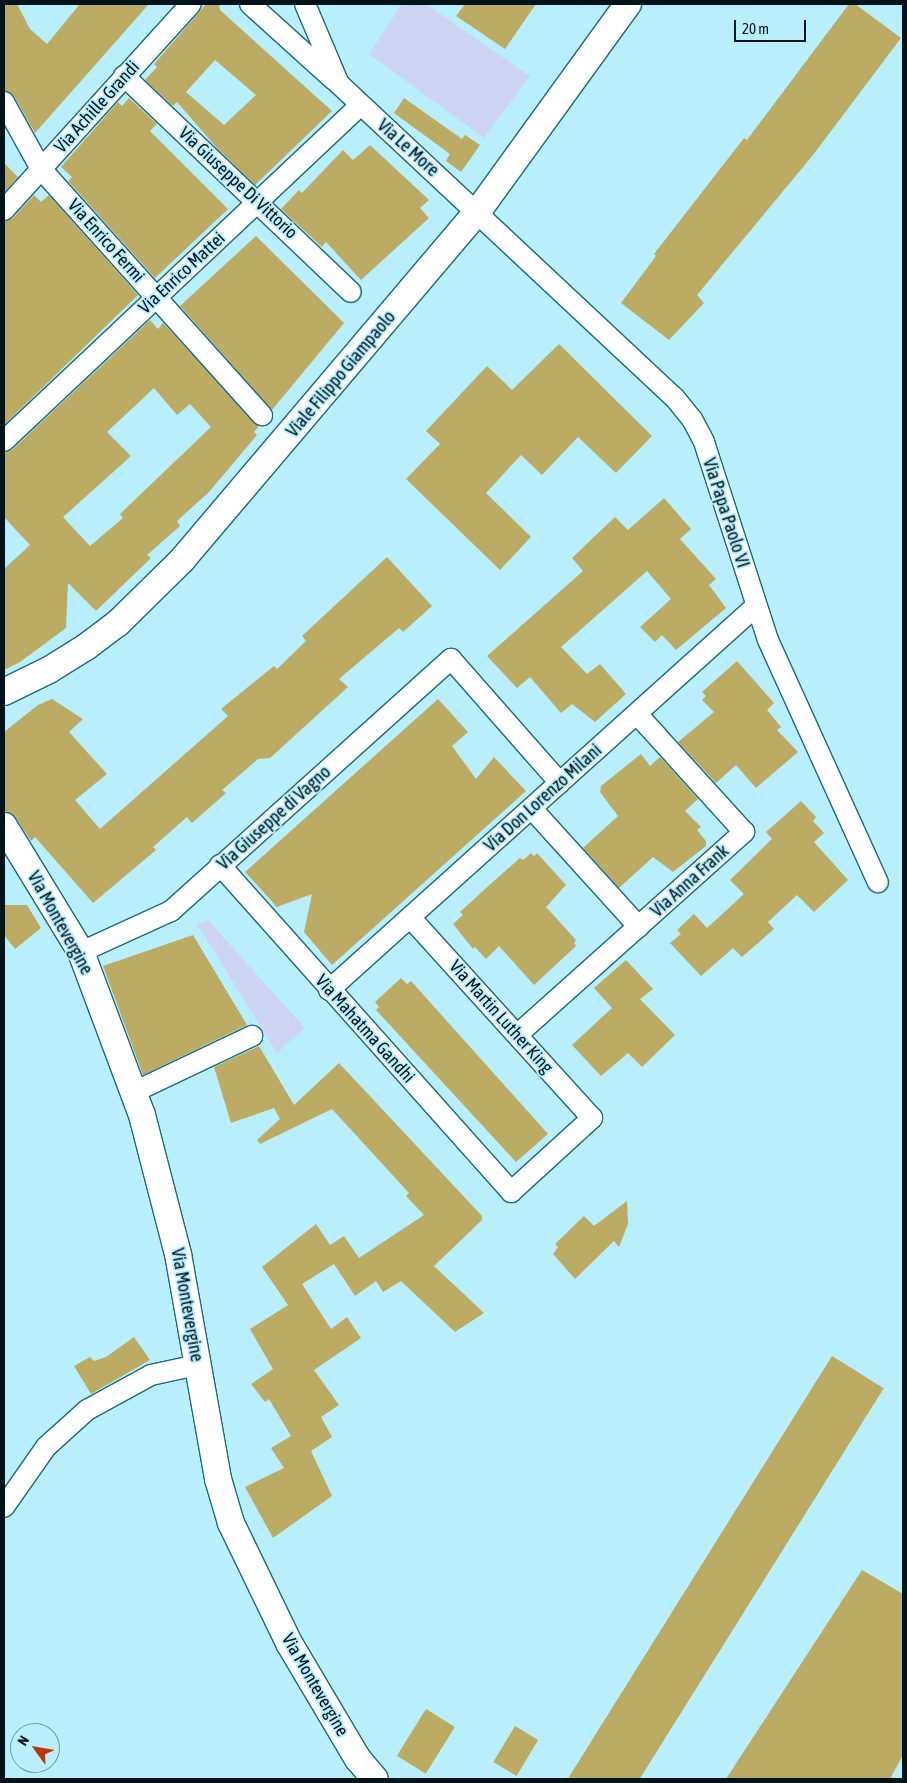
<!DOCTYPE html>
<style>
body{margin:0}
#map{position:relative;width:907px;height:1783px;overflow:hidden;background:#b9eefd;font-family:"Asap Condensed",sans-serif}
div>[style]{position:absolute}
.green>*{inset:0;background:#cdd4f3}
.building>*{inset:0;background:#bcab62;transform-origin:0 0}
.roads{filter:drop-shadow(1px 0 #1b697a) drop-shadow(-1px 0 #1b697a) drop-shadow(0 1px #1b697a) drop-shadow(0 -1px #1b697a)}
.minor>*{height:20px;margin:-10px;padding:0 10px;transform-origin:10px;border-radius:10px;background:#fff}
.tertiary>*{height:26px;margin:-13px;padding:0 13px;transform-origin:13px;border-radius:13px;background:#fff}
span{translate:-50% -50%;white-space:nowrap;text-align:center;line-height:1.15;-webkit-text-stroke:4px #b9eefd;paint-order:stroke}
.street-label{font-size:18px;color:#021419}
.frame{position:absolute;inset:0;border:5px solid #021419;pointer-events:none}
.north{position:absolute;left:10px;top:1723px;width:50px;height:50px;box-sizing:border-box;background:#b9eefd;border:1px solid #7097a2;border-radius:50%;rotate:302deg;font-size:14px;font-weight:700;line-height:20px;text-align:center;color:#021419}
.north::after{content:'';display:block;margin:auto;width:18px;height:22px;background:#bf3605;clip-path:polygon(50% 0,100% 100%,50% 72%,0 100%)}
.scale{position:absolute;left:734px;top:20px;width:72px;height:22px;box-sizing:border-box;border:2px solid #021419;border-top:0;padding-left:6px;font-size:15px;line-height:18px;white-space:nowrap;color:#021419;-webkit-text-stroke:4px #b9eefd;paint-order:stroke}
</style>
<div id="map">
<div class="green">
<div style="clip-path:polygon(402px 4px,426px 4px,530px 76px,484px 138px,369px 54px)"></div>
<div style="clip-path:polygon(208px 920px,305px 1028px,277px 1053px,197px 924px)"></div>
</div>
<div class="building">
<div style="clip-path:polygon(4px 4px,17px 4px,30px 29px,47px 44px,80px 4px,149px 4px,35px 133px,14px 96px,4px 90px)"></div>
<div style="clip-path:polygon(evenodd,206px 4px,219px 4px,220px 10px,332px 111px,255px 185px,216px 147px,177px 102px,173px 106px,145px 80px,157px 67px,154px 64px,206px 4px,215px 60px,256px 95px,224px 125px,186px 92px,215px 60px)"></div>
<div style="clip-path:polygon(465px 4px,536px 4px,505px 49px,456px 16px)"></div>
<div style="clip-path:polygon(849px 4px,855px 4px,901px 38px,813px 155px,697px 295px,704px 303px,669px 340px,621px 303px,656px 256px,654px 254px,744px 138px,747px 140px)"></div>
<div style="clip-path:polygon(129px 98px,157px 124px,150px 131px,228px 209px,155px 278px,68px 181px,72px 177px,61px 167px,118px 102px,122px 106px)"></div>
<div style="clip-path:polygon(404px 98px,462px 139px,465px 135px,480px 145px,461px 172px,446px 161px,450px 154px,394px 113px)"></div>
<div style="clip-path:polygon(370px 145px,429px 200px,420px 208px,429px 218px,361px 280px,326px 242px,322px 247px,281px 209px,299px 190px,302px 193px,343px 150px,353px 160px)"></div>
<div style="clip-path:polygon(4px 163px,18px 177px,4px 193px)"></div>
<div style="clip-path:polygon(34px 195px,41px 202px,49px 195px,138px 295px,4px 425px,4px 222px,13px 218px)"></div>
<div style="clip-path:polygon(256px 236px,344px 323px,272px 410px,180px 306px)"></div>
<div style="clip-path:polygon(evenodd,150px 320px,158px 329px,163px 323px,259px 426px,254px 432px,257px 435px,209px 492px,177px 521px,180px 526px,147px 555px,151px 558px,96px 611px,68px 583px,66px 628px,20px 662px,4px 670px,4px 569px,30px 545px,4px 517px,4px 453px,12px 450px,150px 320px,154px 388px,177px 415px,190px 404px,211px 427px,120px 514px,123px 518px,90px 546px,63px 517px,131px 456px,107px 432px,154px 388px)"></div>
<div style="clip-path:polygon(559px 344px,652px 436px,616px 473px,578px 437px,542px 475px,521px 455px,486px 493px,531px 537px,500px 570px,406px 479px,440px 444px,426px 431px,487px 366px,512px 390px)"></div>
<div style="clip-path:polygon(664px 498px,691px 529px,680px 539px,716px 579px,709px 585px,726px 608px,676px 650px,662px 635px,655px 642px,640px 627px,671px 599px,647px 571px,561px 647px,587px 674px,600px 664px,626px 694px,595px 722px,572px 704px,561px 713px,530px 677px,517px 688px,487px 656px,583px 571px,572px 558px,615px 517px,628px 530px)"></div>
<div style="clip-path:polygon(387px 557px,432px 606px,403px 632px,399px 628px,339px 679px,348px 687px,270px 758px,258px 759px,222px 790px,226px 793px,192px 823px,187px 817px,153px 847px,156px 850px,93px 903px,35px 837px,31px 841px,16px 818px,4px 811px,4px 732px,38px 705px,52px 699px,83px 719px,69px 732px,107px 774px,75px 800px,100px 829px,228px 716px,221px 709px,274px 666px,277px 669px,306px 641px,302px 636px)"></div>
<div style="clip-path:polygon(737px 661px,774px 703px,767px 710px,781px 727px,777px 730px,798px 752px,756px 788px,736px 765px,716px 783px,678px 742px,714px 712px,702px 700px,706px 696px,702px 692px)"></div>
<div style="clip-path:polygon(438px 699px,468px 732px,452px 746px,476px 779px,494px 757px,526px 791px,332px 965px,304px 932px,312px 894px,277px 907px,245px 872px)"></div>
<div style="clip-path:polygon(641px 754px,650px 766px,660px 757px,698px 799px,685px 811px,701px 827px,697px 830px,706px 841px,706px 846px,673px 872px,653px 857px,619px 888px,583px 848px,618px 816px,600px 792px,601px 786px)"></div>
<div style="clip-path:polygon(801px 801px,816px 817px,813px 821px,824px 833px,814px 842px,848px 880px,814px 912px,797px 895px,768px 922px,774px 929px,742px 957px,733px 948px,701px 976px,670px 943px,681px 934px,677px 930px,694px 914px,707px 928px,744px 894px,730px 880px,772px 839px,766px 832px)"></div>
<div style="clip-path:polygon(531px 853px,534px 856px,537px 853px,566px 885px,546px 907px,576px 940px,574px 943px,576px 946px,534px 985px,499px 946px,486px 959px,475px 947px,473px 949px,453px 924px,463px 915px,460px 912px,485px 889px,520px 858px,523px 860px)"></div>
<div style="clip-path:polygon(4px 905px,27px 905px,41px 928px,15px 949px,4px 935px)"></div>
<div style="clip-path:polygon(193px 935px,247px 1025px,143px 1075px,103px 966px)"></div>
<div style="clip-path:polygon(626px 960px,653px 989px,640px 999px,675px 1035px,642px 1067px,628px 1053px,601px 1076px,572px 1045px,612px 1008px,594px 988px)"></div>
<div style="clip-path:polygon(401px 978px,407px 984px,411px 981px,548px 1134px,516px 1162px,376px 1010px,379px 1007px,375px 1002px)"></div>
<div style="clip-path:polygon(259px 1046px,294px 1105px,339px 1063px,482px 1216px,482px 1220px,434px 1266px,484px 1313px,455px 1332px,401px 1281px,383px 1292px,376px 1281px,355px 1296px,334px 1264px,302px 1284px,331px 1329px,347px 1317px,361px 1338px,314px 1370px,339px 1405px,321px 1417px,332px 1437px,311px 1451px,332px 1496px,273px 1538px,245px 1487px,284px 1468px,271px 1448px,291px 1436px,269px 1399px,265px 1402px,251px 1384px,273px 1369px,250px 1329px,288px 1305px,262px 1267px,316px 1224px,330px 1245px,344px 1236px,359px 1258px,424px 1215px,406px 1196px,409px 1193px,332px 1109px,260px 1144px,257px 1140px,280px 1119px,274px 1108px,231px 1123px,214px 1067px)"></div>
<div style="clip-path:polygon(627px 1201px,628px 1224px,619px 1247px,614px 1241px,575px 1279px,553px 1254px,558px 1247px,555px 1244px,584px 1216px,594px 1226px)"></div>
<div style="clip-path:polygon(134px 1337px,150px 1360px,91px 1394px,74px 1366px,90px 1357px,94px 1361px,106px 1357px)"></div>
<div style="left:832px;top:1356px;width:61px;height:499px;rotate:32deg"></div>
<div style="clip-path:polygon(862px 1570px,903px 1594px,903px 1755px,890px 1779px,726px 1779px)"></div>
<div style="left:426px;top:1709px;width:34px;height:55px;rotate:32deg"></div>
<div style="left:515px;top:1726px;width:27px;height:42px;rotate:31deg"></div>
</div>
<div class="roads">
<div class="minor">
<div style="left:250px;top:4px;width:113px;rotate:42.1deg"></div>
<div style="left:305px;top:4px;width:87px;rotate:67deg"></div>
<div style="left:339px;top:84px;width:458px;rotate:43.1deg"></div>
<div style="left:674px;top:397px;width:28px;rotate:51deg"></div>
<div style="left:692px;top:419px;width:26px;rotate:62deg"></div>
<div style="left:704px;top:442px;width:208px;rotate:72.1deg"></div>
<div style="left:768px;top:640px;width:266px;rotate:65.6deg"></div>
<div style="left:124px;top:76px;width:313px;rotate:43.6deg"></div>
<div style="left:4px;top:102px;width:77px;rotate:61.1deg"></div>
<div style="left:41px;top:169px;width:331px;rotate:48.1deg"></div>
<div style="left:4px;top:210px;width:278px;rotate:-47.8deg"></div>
<div style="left:4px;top:441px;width:490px;rotate:-43.3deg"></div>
<div style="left:532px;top:809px;width:159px;rotate:47.8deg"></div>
<div style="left:220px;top:865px;width:438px;rotate:48.3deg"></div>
<div style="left:511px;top:1192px;width:110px;rotate:-42.4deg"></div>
<div style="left:592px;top:1118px;width:271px;rotate:-132.2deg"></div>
<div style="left:81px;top:952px;width:99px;rotate:-24.5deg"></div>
<div style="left:171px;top:911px;width:377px;rotate:-42deg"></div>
<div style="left:451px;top:659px;width:165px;rotate:48.7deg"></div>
<div style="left:329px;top:990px;width:574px;rotate:-41.96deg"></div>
<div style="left:517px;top:1035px;width:305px;rotate:-41.8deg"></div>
<div style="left:744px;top:832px;width:159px;rotate:-132.2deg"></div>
<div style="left:134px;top:1092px;width:131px;rotate:-25.4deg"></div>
<div style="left:4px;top:1507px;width:73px;rotate:-55deg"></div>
<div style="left:46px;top:1447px;width:55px;rotate:-42.1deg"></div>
<div style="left:87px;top:1410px;width:73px;rotate:-28.7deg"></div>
<div style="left:151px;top:1375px;width:47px;rotate:-12.3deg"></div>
</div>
<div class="tertiary">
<div style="left:4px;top:692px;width:50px;rotate:-26.1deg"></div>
<div style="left:49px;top:670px;width:44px;rotate:-31.9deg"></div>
<div style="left:86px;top:647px;width:40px;rotate:-37deg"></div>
<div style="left:118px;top:623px;width:90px;rotate:-44.5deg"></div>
<div style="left:182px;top:560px;width:458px;rotate:-49.7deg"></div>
<div style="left:478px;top:211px;width:256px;rotate:-54.1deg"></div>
<div style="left:4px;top:826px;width:148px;rotate:58.6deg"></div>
<div style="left:81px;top:952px;width:174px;rotate:69.5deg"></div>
<div style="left:142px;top:1115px;width:144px;rotate:75.5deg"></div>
<div style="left:178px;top:1254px;width:229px;rotate:79.9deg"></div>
<div style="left:218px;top:1479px;width:46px;rotate:73.5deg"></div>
<div style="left:231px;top:1523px;width:133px;rotate:64.2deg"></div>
<div style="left:289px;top:1643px;width:135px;rotate:59.3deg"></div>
<div style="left:358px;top:1759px;width:26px;rotate:50deg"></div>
</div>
</div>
<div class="street-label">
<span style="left:97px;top:107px;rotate:-48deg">Via Achille Grandi</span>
<span style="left:408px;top:148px;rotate:42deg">Via Le More</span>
<span style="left:238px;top:183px;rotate:43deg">Via Giuseppe Di Vittorio</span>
<span style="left:106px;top:241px;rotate:48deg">Via Enrico Fermi</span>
<span style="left:182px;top:273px;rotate:-43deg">Via Enrico Mattei</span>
<span style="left:341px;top:374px;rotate:-50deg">Viale Filippo Giampaolo</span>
<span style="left:726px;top:513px;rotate:72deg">Via Papa Paolo VI</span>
<span style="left:543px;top:798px;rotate:-42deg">Via Don Lorenzo Milani</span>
<span style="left:274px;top:818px;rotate:-42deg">Via Giuseppe di Vagno</span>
<span style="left:690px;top:881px;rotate:-42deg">Via Anna Frank</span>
<span style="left:60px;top:923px;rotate:61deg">Via Montevergine</span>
<span style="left:501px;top:1017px;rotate:48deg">Via Martin Luther King</span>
<span style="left:365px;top:1029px;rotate:48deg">Via Mahatma Gandhi</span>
<span style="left:187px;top:1305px;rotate:80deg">Via Montevergine</span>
<span style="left:315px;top:1685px;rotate:60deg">Via Montevergine</span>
</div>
<div class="frame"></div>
<div class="north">N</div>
<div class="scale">20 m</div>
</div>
